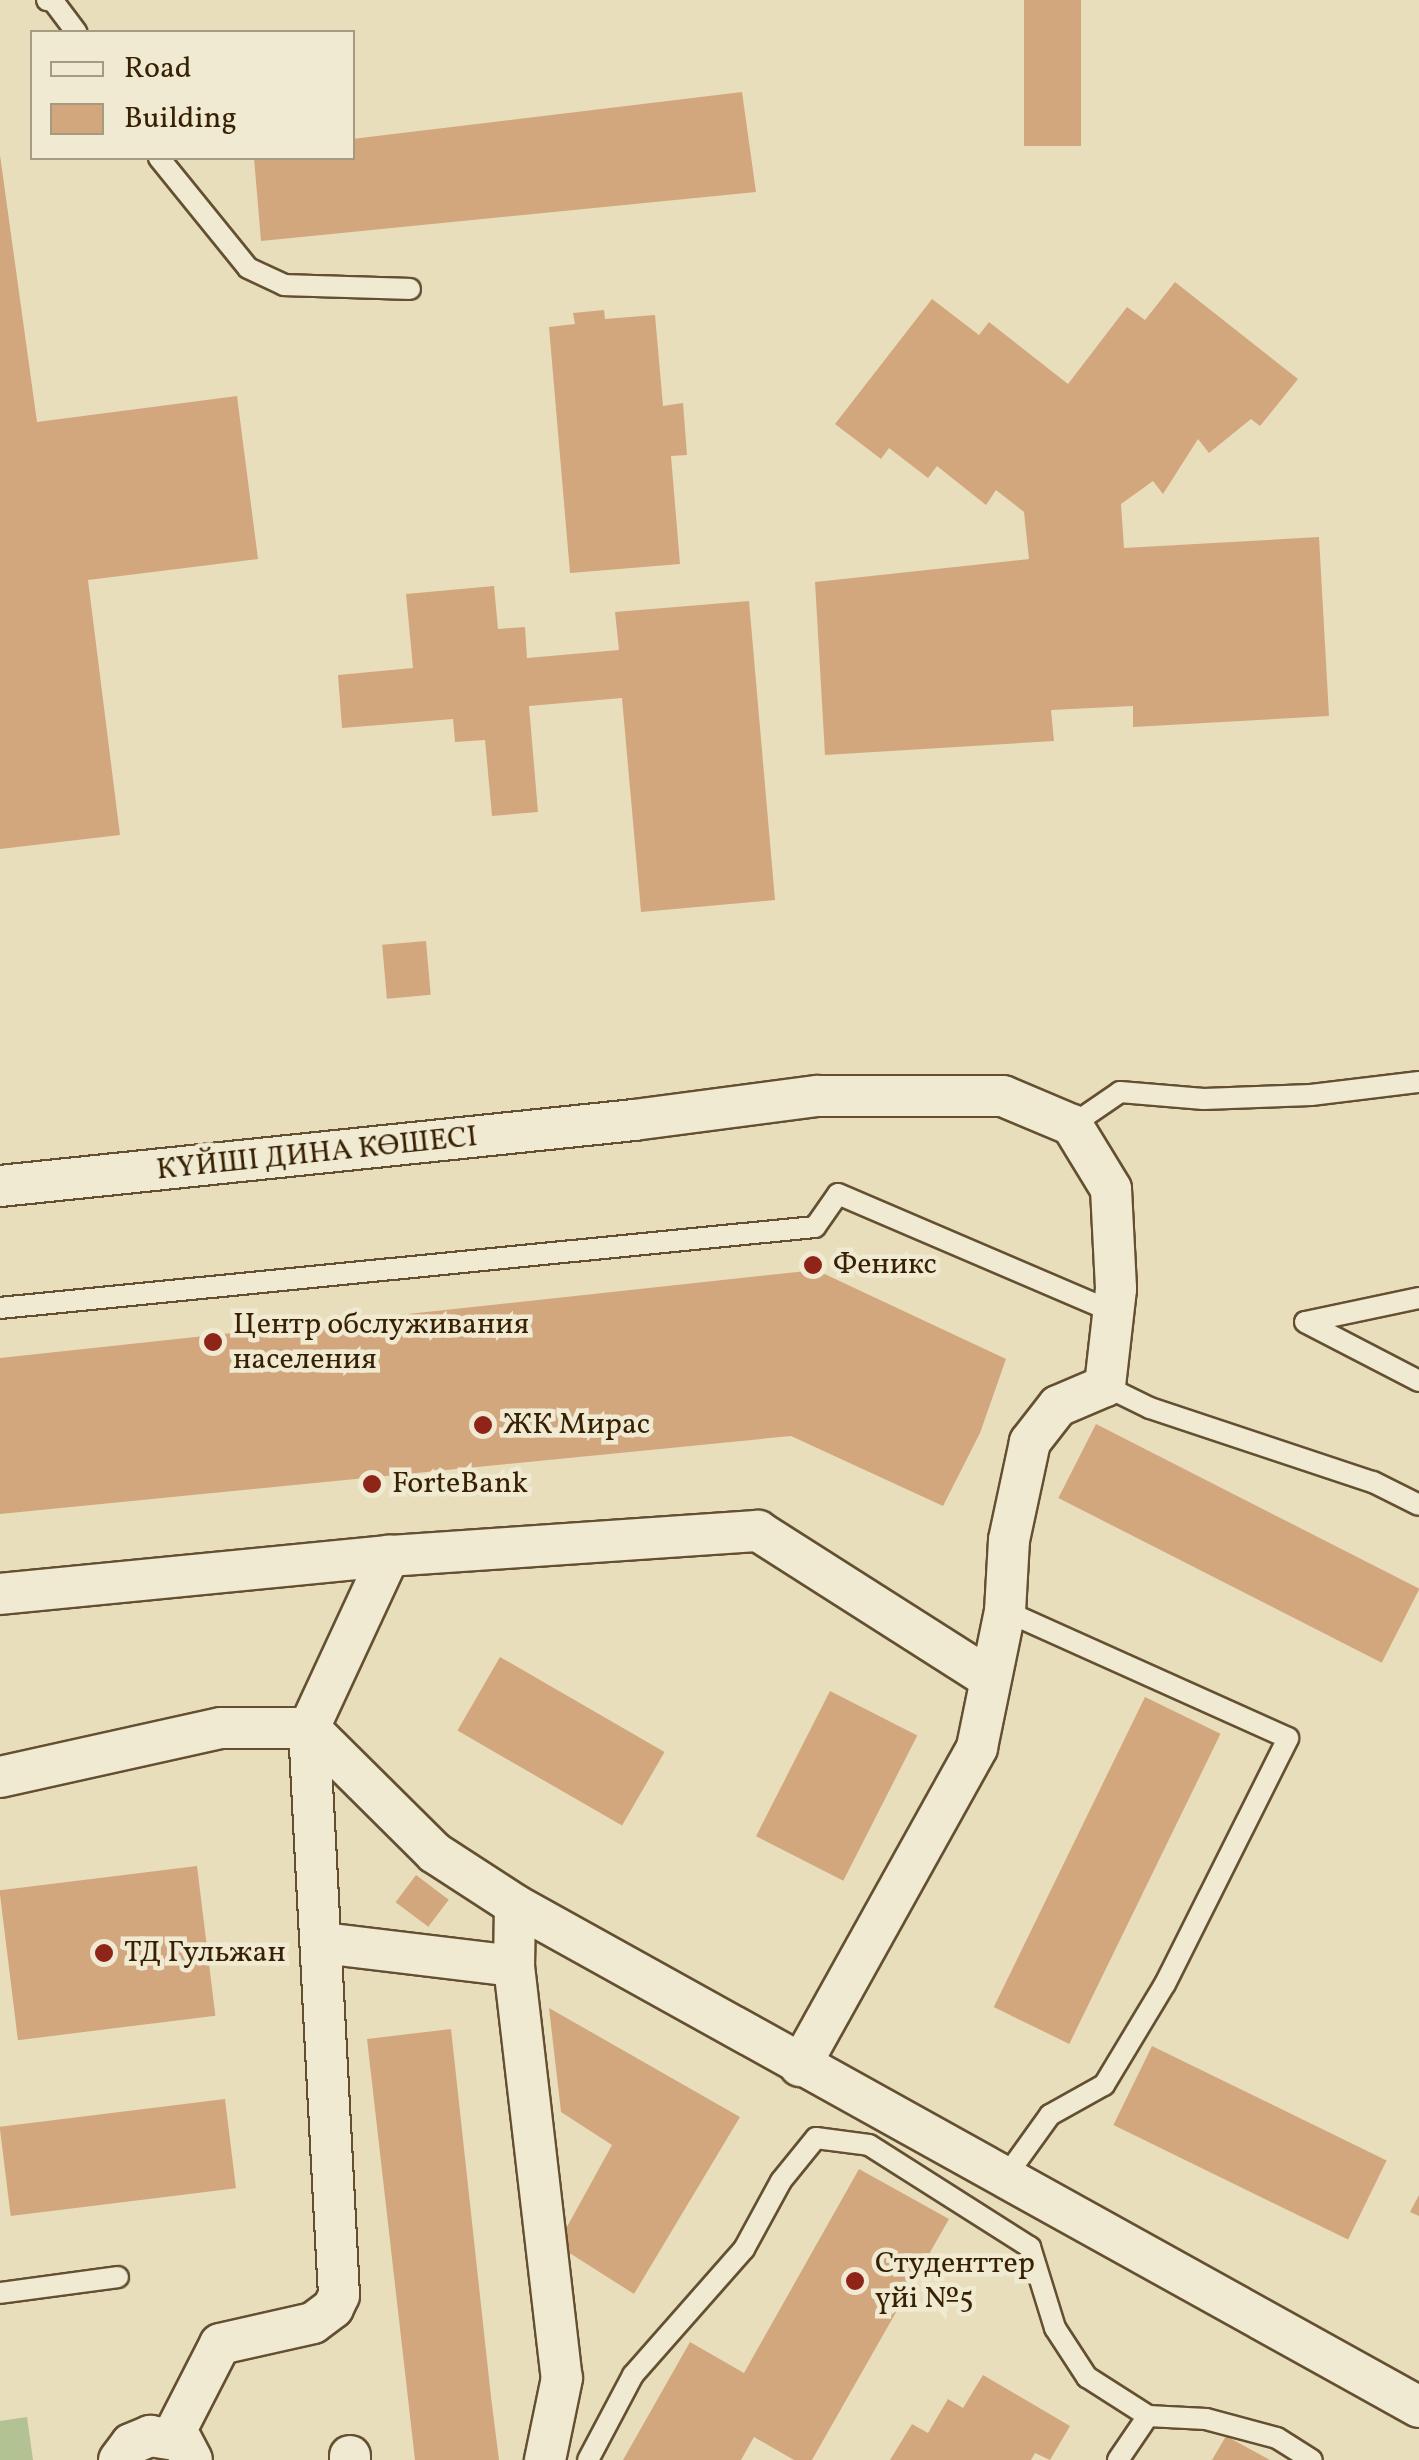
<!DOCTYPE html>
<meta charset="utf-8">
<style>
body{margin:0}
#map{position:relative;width:1419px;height:2460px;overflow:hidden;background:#e8debb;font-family:Vollkorn,serif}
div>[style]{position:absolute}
.green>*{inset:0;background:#b3c293}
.building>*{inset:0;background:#d3a77e;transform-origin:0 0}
.roads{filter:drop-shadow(2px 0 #645031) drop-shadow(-2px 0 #645031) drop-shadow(0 2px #645031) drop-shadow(0 -2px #645031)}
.lane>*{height:20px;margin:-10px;padding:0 10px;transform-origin:10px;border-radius:10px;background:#f0ead3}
.street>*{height:40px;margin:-20px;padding:0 20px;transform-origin:20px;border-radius:20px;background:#f0ead3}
.dots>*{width:28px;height:28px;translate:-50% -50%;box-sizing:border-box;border:5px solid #f0ead3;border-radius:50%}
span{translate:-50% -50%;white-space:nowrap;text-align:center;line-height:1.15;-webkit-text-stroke:9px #f0ead3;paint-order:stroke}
.street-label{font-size:30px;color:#382103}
.poi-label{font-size:30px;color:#382103}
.left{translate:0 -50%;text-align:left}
.legend{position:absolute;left:30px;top:30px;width:325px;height:130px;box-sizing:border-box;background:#f0ead3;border:2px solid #a69a80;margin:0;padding:12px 18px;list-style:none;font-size:30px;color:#382103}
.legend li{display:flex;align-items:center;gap:20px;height:50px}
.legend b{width:50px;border:2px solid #a69a80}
</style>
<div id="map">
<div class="green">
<div style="clip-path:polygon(27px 2417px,33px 2460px,0 2460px,0 2421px)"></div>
</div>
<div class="building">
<div style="left:1024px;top:0;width:57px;height:146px"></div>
<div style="clip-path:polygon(742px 92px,756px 192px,261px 241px,254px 158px,352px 158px,352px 139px)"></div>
<div style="clip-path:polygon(0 155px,37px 422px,237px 396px,258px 559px,88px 580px,120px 835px,0 849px)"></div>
<div style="clip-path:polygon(1175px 282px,1298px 379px,1260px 426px,1251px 419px,1209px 453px,1198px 439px,1163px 494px,1153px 481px,1121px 504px,1124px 548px,1319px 537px,1329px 716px,1133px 727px,1133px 706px,1051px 710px,1054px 741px,825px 755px,815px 582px,1029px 559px,1024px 512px,996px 490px,986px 505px,937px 466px,928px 478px,889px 448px,881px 459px,835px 424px,932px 299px,979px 335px,989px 322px,1068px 384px,1127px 307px,1145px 320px)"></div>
<div style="clip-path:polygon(604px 310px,605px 319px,655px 315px,663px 406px,683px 403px,687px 455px,671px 456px,680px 564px,570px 573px,549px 327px,575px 324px,573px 313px)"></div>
<div style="clip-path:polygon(494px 586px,498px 629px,525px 627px,527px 658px,619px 650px,615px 612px,749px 601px,775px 900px,641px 912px,622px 698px,529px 706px,538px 812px,492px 816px,485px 740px,455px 742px,453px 719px,342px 728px,338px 675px,413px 668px,406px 594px)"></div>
<div style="left:426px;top:941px;width:54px;height:44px;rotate:85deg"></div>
<div style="clip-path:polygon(816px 1270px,1006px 1359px,980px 1433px,943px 1506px,791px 1436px,0 1514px,0 1358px)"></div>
<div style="left:1096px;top:1424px;width:363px;height:83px;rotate:27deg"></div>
<div style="left:500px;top:1657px;width:190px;height:85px;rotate:30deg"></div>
<div style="left:830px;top:1691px;width:98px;height:163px;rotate:27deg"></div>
<div style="left:1145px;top:1697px;width:84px;height:345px;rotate:26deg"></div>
<div style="left:197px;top:1866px;width:151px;height:199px;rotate:83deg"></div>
<div style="left:416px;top:1875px;width:41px;height:34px;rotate:37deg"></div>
<div style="clip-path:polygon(549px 2008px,740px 2117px,634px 2294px,557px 2245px,612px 2145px,561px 2112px)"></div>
<div style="clip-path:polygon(451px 2029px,491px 2397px,499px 2460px,415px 2460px,367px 2039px)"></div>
<div style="left:1152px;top:2046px;width:261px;height:88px;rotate:26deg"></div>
<div style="left:225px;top:2099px;width:90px;height:227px;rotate:83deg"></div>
<div style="clip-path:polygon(859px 2169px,949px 2219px,812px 2460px,794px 2460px,754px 2437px,741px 2460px,623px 2460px,690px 2342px,744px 2373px)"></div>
<div style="clip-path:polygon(1419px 2195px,1419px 2216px,1410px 2212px)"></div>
<div style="clip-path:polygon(983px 2375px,1070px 2426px,1050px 2460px,1035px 2453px,1031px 2460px,890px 2460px,912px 2424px,928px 2433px,948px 2399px,963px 2408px)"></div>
<div style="clip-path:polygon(1226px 2436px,1270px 2460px,1212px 2460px)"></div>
</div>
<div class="roads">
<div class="lane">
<div style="left:47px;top:0;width:6px;rotate:9deg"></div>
<div style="left:53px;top:1px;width:39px;rotate:53deg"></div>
<div style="left:159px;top:158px;width:141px;rotate:51deg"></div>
<div style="left:248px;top:268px;width:40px;rotate:25deg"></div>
<div style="left:284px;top:285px;width:126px;rotate:1.8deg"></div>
<div style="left:1072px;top:1125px;width:58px;rotate:-34.5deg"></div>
<div style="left:1120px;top:1092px;width:84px;rotate:4.8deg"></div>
<div style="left:1204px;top:1099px;width:107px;rotate:-2.1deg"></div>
<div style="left:1311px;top:1095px;width:109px;rotate:-6.9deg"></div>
<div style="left:1419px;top:1298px;width:116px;rotate:168.1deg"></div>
<div style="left:1305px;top:1322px;width:128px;rotate:27.4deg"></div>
<div style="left:0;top:1308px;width:819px;rotate:-5.68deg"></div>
<div style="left:815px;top:1227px;width:40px;rotate:-55.1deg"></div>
<div style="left:838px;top:1194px;width:299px;rotate:23.2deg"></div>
<div style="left:1105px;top:1386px;width:50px;rotate:26.1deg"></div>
<div style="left:1150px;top:1408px;width:235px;rotate:18.4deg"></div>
<div style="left:1373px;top:1482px;width:51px;rotate:26.6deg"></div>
<div style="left:1004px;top:2179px;width:79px;rotate:-54.3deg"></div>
<div style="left:1050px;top:2115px;width:62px;rotate:-29.1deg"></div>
<div style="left:1104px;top:2085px;width:118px;rotate:-58.9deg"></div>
<div style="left:1165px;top:1984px;width:275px;rotate:-63.4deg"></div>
<div style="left:1288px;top:1738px;width:310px;rotate:-155.8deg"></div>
<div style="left:0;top:2293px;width:119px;rotate:-7.7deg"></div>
<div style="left:588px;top:2460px;width:96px;rotate:-62.1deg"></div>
<div style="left:633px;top:2375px;width:168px;rotate:-48.6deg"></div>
<div style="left:744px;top:2249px;width:77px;rotate:-61.4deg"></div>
<div style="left:781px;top:2181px;width:55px;rotate:-50.9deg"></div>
<div style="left:816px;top:2138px;width:53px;rotate:7.5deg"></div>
<div style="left:869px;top:2145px;width:191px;rotate:32.4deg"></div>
<div style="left:1030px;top:2247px;width:85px;rotate:72.8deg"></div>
<div style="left:1055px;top:2328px;width:59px;rotate:56.9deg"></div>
<div style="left:1087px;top:2377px;width:72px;rotate:32.6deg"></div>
<div style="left:1118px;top:2460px;width:53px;rotate:-55.7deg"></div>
<div style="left:1148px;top:2416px;width:58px;rotate:3deg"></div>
<div style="left:1206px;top:2419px;width:73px;rotate:15deg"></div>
<div style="left:1277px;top:2438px;width:41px;rotate:32.2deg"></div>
</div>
<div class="street">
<div style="left:0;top:1186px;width:637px;rotate:-5.94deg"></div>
<div style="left:634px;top:1120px;width:185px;rotate:-7.5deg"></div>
<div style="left:817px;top:1096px;width:186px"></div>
<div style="left:1003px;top:1096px;width:75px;rotate:22.8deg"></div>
<div style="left:1072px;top:1125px;width:75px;rotate:58.6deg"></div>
<div style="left:1111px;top:1189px;width:100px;rotate:87.1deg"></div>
<div style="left:1116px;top:1289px;width:98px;rotate:96.5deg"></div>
<div style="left:1105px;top:1386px;width:51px;rotate:156.9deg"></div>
<div style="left:1058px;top:1406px;width:46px;rotate:127.9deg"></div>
<div style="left:1030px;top:1442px;width:100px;rotate:102.1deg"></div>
<div style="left:1009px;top:1540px;width:71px;rotate:93.2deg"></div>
<div style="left:1005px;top:1611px;width:140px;rotate:101.6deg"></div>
<div style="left:977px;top:1748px;width:364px;rotate:119.1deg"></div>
<div style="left:0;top:1594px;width:391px;rotate:-5.6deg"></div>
<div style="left:389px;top:1556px;width:370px;rotate:-3.9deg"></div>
<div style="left:758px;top:1531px;width:274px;rotate:32.5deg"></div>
<div style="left:0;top:1777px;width:226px;rotate:-12.5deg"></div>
<div style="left:221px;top:1728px;width:88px"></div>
<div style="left:309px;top:1728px;width:177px;rotate:44.8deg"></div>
<div style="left:435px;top:1853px;width:95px;rotate:33deg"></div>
<div style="left:515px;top:1905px;width:1034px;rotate:29.04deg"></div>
<div style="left:515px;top:1905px;width:61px;rotate:90.9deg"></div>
<div style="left:514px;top:1966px;width:415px;rotate:83.4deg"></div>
<div style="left:562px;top:2378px;width:84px;rotate:101.7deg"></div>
<div style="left:323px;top:1943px;width:192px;rotate:6.9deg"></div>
<div style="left:173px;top:2436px;width:103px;rotate:-62.9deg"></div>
<div style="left:220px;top:2344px;width:95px;rotate:-12.7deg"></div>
<div style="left:313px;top:2323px;width:25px;rotate:-37deg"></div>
<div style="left:333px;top:2308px;width:14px;rotate:-65deg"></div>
<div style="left:339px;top:2295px;width:568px;rotate:-93.03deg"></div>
<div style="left:309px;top:1728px;width:190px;rotate:-65.1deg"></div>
<div style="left:350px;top:2456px;width:4px;rotate:90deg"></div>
<div style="left:119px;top:2460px;width:20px;rotate:-53deg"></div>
<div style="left:131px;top:2444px;width:21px;rotate:-23deg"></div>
<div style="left:150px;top:2436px;width:32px;rotate:9deg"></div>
<div style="left:182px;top:2441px;width:21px;rotate:62deg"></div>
</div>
</div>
<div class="dots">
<div style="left:813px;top:1265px;background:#8f2418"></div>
<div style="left:213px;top:1342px;background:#8f2418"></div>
<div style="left:483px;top:1425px;background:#8f2418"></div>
<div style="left:372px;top:1484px;background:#8f2418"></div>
<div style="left:104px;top:1953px;background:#8f2418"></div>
<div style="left:855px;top:2281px;background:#8f2418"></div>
</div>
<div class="street-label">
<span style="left:317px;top:1154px;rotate:-6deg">КҮЙШІ ДИНА КӨШЕСІ</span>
</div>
<div class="poi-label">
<span class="left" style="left:833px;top:1265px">Феникс</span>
<span class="left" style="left:233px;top:1342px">Центр обслуживания<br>населения</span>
<span class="left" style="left:503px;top:1425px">ЖК Мирас</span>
<span class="left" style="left:392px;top:1484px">ForteBank</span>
<span class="left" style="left:124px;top:1953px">ТД Гульжан</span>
<span class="left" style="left:875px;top:2281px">Студенттер<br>үйі №5</span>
</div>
<ul class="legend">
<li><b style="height:12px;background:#f0ead3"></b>Road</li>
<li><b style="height:28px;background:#d3a77e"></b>Building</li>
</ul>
</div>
